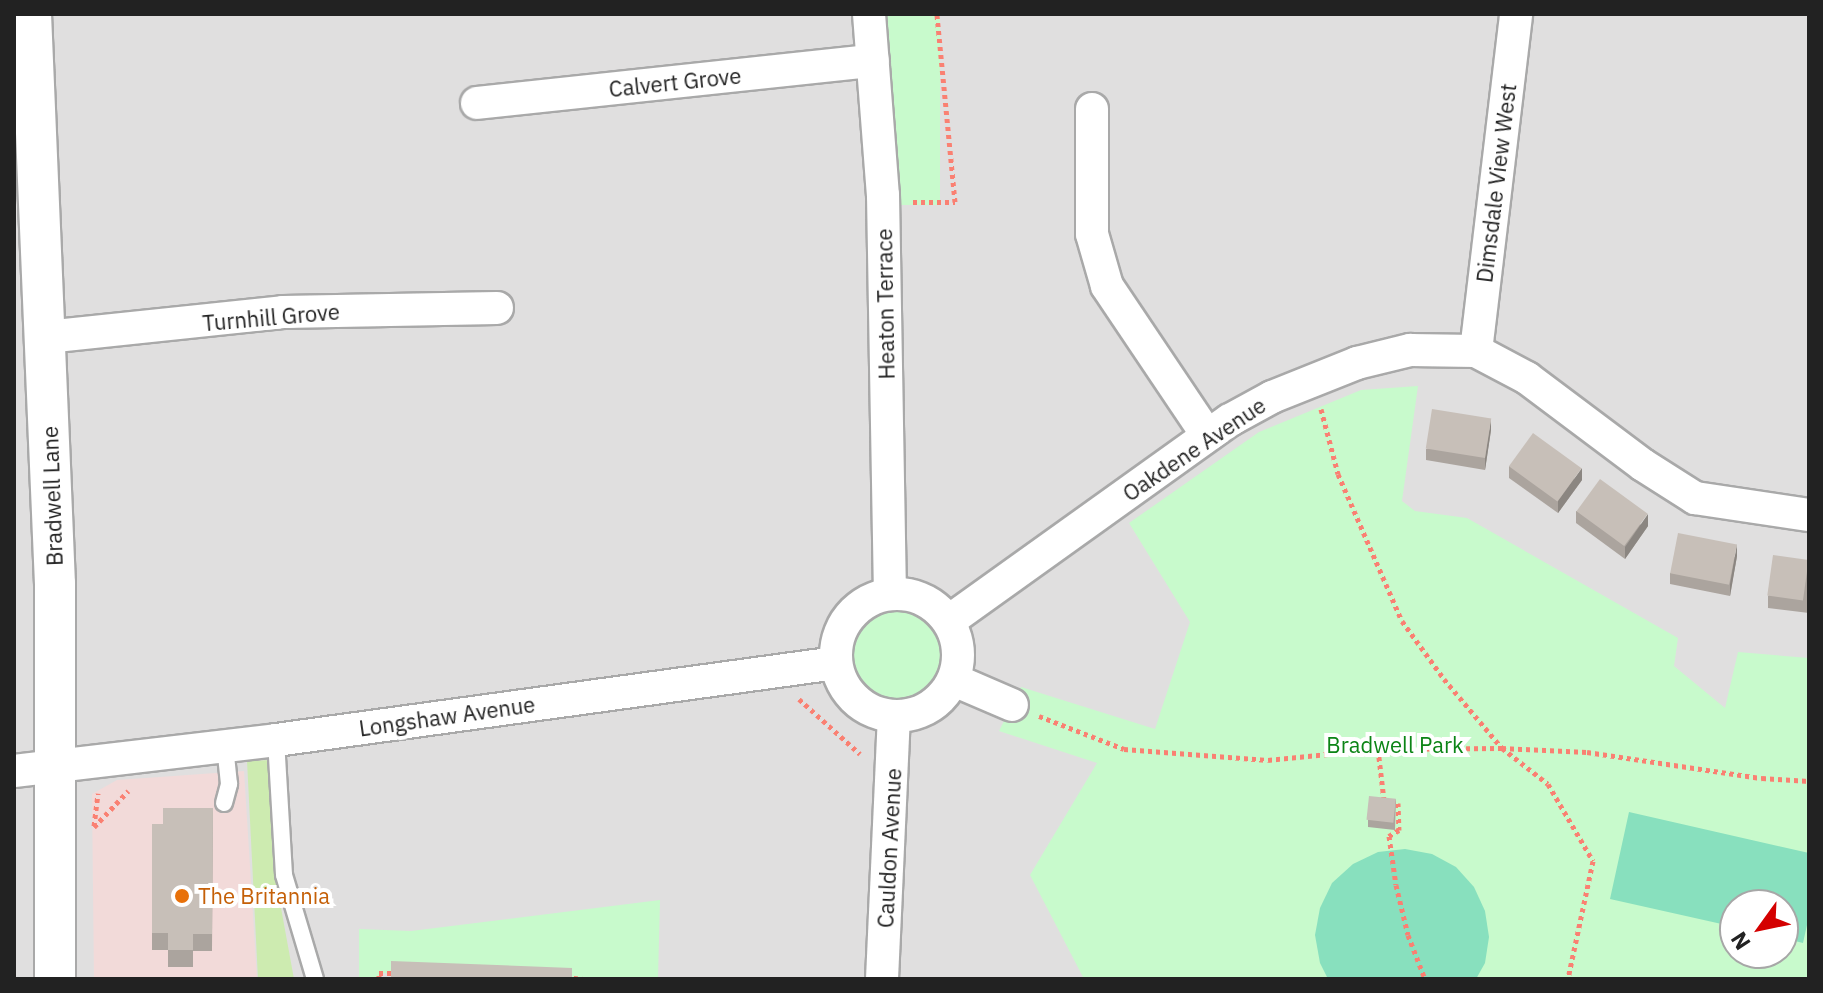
<!DOCTYPE html>
<style>
body{margin:0}
#map{position:relative;width:1823px;height:993px;overflow:hidden;background:#f2efe9;font-family:"IBM Plex Sans",sans-serif}
div>[style]{position:absolute}
.residential>*{inset:0;background:#e0dfdf}
.commercial>*{inset:0;background:#f2dad9}
.grass>*{inset:0;background:#cdebb0}
.park>*{inset:0;background:#c8facc;transform-origin:0 0}
.round{border-radius:50%}
.pitch>*{inset:0;background:#88e0be}
.path>*{height:5px;margin-top:-2.5px;transform-origin:0;background:repeating-linear-gradient(90deg,#fa8072 0 4px,transparent 0 8px)}
.roads{filter:drop-shadow(2px 0 #a9a9a9) drop-shadow(-2px 0 #a9a9a9) drop-shadow(0 2px #a9a9a9) drop-shadow(0 -2px #a9a9a9)}
.service>*{height:16px;margin:-8px;padding:0 8px;transform-origin:8px;border-radius:8px;background:#fff}
.minor>*{height:32px;margin:-16px;padding:0 16px;transform-origin:16px;border-radius:16px;background:#fff}
.minor>.ring{margin:-16px;padding:0;box-sizing:content-box;background:none;border:32px solid #fff;border-radius:50%}
.tertiary>*{height:40px;margin:-20px;padding:0 20px;transform-origin:20px;border-radius:20px;background:#fff}
.wall>*{inset:0;background:#aba49e}
.shaded-wall>*{inset:0;background:#8b8681}
.building>*{inset:0;background:#c7bfb8;transform-origin:0 0}
.dots>*{width:22px;height:22px;translate:-50% -50%;box-sizing:border-box;border:4px solid #fff;border-radius:50%}
span{translate:-50% -50%;white-space:nowrap;text-align:center;line-height:1.15;-webkit-text-stroke:8px #fff;paint-order:stroke}
.street-label{font-size:22px;color:#222}
.park-label{font-size:22px;color:#0c8416}
.food-label{font-size:22px;color:#c56008}
.left{translate:0 -50%;text-align:left}
.frame{position:absolute;inset:0;border:16px solid #222;pointer-events:none}
.north{position:absolute;left:1719px;top:889px;width:80px;height:80px;box-sizing:border-box;background:#fff;border:2px solid #a7a7a7;border-radius:50%;rotate:237deg;font-size:22px;font-weight:700;line-height:32px;text-align:center;color:#222}
.north::after{content:'';display:block;margin:auto;width:28px;height:36px;background:#d40000;clip-path:polygon(50% 0,100% 100%,50% 72%,0 100%)}
</style>
<div id="map">
<div class="residential">
<div style="clip-path:polygon(evenodd,14px 14px,1809px 14px,1809px 979px,14px 979px,14px 14px,1735px 905px,1783px 905px,1783px 953px,1735px 953px,1735px 905px)"></div>
</div>
<div class="commercial">
<div style="clip-path:polygon(244px 771px,257px 979px,94px 979px,92px 794px,117px 780px)"></div>
</div>
<div class="grass">
<div style="clip-path:polygon(271px 760px,277px 886px,294px 979px,258px 979px,247px 761px)"></div>
</div>
<div class="park">
<div style="left:884px;top:14px;width:56px;height:191px"></div>
<div style="clip-path:polygon(evenodd,1418px 386px,1402px 501px,1415px 511px,1467px 518px,1678px 638px,1674px 666px,1725px 708px,1738px 652px,1809px 658px,1809px 979px,1084px 979px,1030px 875px,1097px 763px,999px 731px,1021px 687px,1155px 729px,1190px 622px,1129px 523px,1259px 432px,1361px 390px,1418px 386px,1735px 905px,1783px 905px,1783px 953px,1735px 953px,1735px 905px)"></div>
<div class="round" style="left:852px;top:610px;width:92px;height:92px"></div>
<div style="clip-path:polygon(660px 900px,658px 979px,380px 973px,379px 979px,359px 979px,359px 929px,411px 931px)"></div>
</div>
<div class="pitch">
<div style="clip-path:polygon(1629px 812px,1809px 853px,1809px 916px,1803px 943px,1783px 938px,1783px 905px,1735px 905px,1735px 927px,1610px 899px)"></div>
<div style="clip-path:polygon(1405px 849px,1432px 854px,1456px 867px,1474px 887px,1485px 911px,1489px 937px,1485px 963px,1476px 979px,1328px 979px,1320px 963px,1315px 935px,1320px 908px,1332px 883px,1353px 864px,1378px 852px)"></div>
</div>
<div class="path">
<div style="left:913px;top:202px;width:42px"></div>
<div style="left:955px;top:202px;width:189px;rotate:-95.5deg"></div>
<div style="left:1321px;top:409px;width:67px;rotate:75.3deg"></div>
<div style="left:1338px;top:474px;width:160px;rotate:66.5deg"></div>
<div style="left:1402px;top:621px;width:72px;rotate:54.1deg"></div>
<div style="left:1444px;top:679px;width:90px;rotate:50deg"></div>
<div style="left:1502px;top:748px;width:85px;rotate:2.7deg"></div>
<div style="left:1587px;top:752px;width:177px;rotate:8.5deg"></div>
<div style="left:1762px;top:778px;width:47px;rotate:3.7deg"></div>
<div style="left:799px;top:699px;width:82px;rotate:42deg"></div>
<div style="left:1039px;top:716px;width:91px;rotate:21.2deg"></div>
<div style="left:1124px;top:749px;width:144px;rotate:4.4deg"></div>
<div style="left:1268px;top:760px;width:111px;rotate:-5.7deg"></div>
<div style="left:1378px;top:749px;width:124px;rotate:-0.5deg"></div>
<div style="left:1502px;top:748px;width:58px;rotate:38deg"></div>
<div style="left:1548px;top:784px;width:89px;rotate:59.7deg"></div>
<div style="left:1593px;top:861px;width:121px;rotate:102deg"></div>
<div style="left:1378px;top:749px;width:51px;rotate:83.3deg"></div>
<div style="left:1384px;top:800px;width:14px;rotate:12deg"></div>
<div style="left:1398px;top:803px;width:27px;rotate:88deg"></div>
<div style="left:1399px;top:830px;width:12px;rotate:149deg"></div>
<div style="left:1389px;top:836px;width:49px;rotate:81.9deg"></div>
<div style="left:1396px;top:885px;width:51px;rotate:76.5deg"></div>
<div style="left:1408px;top:935px;width:47px;rotate:68.9deg"></div>
<div style="left:94px;top:826px;width:33px;rotate:-83deg"></div>
<div style="left:94px;top:827px;width:50px;rotate:-46.6deg"></div>
<div style="left:566px;top:977px;width:17px;rotate:7deg"></div>
<div style="left:379px;top:979px;width:6px;rotate:-90deg"></div>
<div style="left:379px;top:973px;width:17px"></div>
</div>
<div class="roads">
<div class="service">
<div style="left:276px;top:740px;width:135px;rotate:86.6deg"></div>
<div style="left:284px;top:875px;width:109px;rotate:73.4deg"></div>
<div style="left:224px;top:803px;width:20px;rotate:-75deg"></div>
<div style="left:229px;top:784px;width:39px;rotate:-96deg"></div>
</div>
<div class="minor">
<div style="left:869px;top:14px;width:182px;rotate:85.6deg"></div>
<div style="left:883px;top:195px;width:399px;rotate:89deg"></div>
<div style="left:477px;top:103px;width:398px;rotate:-6.1deg"></div>
<div style="left:1092px;top:109px;width:125px;rotate:90deg"></div>
<div style="left:1092px;top:234px;width:54px;rotate:73.9deg"></div>
<div style="left:1107px;top:286px;width:179px;rotate:56.1deg"></div>
<div style="left:46px;top:337px;width:238px;rotate:-6deg"></div>
<div style="left:283px;top:312px;width:214px;rotate:-1.1deg"></div>
<div style="left:1476px;top:351px;width:339px;rotate:-83.2deg"></div>
<div class="ring" style="left:836px;top:594px;width:90px;height:90px"></div>
<div style="left:949px;top:621px;width:345px;rotate:-35.6deg"></div>
<div style="left:1230px;top:420px;width:48px;rotate:-28.7deg"></div>
<div style="left:1272px;top:397px;width:92px;rotate:-21.8deg"></div>
<div style="left:1357px;top:363px;width:55px;rotate:-13.8deg"></div>
<div style="left:1410px;top:350px;width:66px;rotate:0.9deg"></div>
<div style="left:1476px;top:351px;width:58px;rotate:27.9deg"></div>
<div style="left:1527px;top:378px;width:145px;rotate:36.9deg"></div>
<div style="left:1643px;top:465px;width:62px;rotate:32.4deg"></div>
<div style="left:1695px;top:498px;width:115px;rotate:8.5deg"></div>
<div style="left:954px;top:680px;width:63px;rotate:23.3deg"></div>
<div style="left:14px;top:771px;width:264px;rotate:-6.7deg"></div>
<div style="left:276px;top:740px;width:565px;rotate:-7.83deg"></div>
<div style="left:882px;top:979px;width:263px;rotate:-87.4deg"></div>
</div>
<div class="tertiary">
<div style="left:31px;top:14px;width:571px;rotate:87.59deg"></div>
<div style="left:55px;top:584px;width:395px;rotate:90deg"></div>
</div>
</div>
<div class="wall">
<div style="clip-path:polygon(1491px 430px,1485px 470px,1426px 460px,1426px 449px)"></div>
<div style="clip-path:polygon(1509px 466px,1582px 480px,1558px 513px,1509px 478px)"></div>
<div style="clip-path:polygon(1576px 511px,1648px 526px,1625px 559px,1576px 523px)"></div>
<div style="clip-path:polygon(1737px 556px,1730px 596px,1670px 584px,1670px 573px)"></div>
<div style="clip-path:polygon(1809px 560px,1809px 613px,1768px 608px,1768px 596px)"></div>
<div style="clip-path:polygon(1396px 799px,1395px 830px,1368px 827px,1368px 820px)"></div>
<div style="clip-path:polygon(213px 808px,212px 951px,193px 951px,193px 967px,168px 967px,168px 950px,152px 950px,152px 824px,163px 824px)"></div>
</div>
<div class="shaded-wall">
<div style="clip-path:polygon(1491px 418px,1491px 430px,1485px 470px,1485px 458px)"></div>
<div style="clip-path:polygon(1582px 468px,1582px 480px,1558px 513px,1558px 501px)"></div>
<div style="clip-path:polygon(1648px 514px,1648px 526px,1625px 559px,1625px 547px)"></div>
<div style="clip-path:polygon(1737px 544px,1737px 556px,1730px 596px,1730px 584px)"></div>
</div>
<div class="building">
<div style="left:1432px;top:409px;width:60px;height:40px;rotate:9deg"></div>
<div style="left:1533px;top:433px;width:60px;height:41px;rotate:36deg"></div>
<div style="left:1600px;top:479px;width:59px;height:40px;rotate:36deg"></div>
<div style="left:1678px;top:533px;width:60px;height:41px;rotate:11deg"></div>
<div style="left:1773px;top:555px;width:36px;height:41px;rotate:8deg"></div>
<div style="left:1369px;top:796px;width:27px;height:24px;rotate:6deg"></div>
<div style="clip-path:polygon(163px 808px,213px 808px,212px 934px,193px 934px,193px 950px,168px 950px,168px 933px,152px 933px,152px 824px,163px 824px)"></div>
<div style="clip-path:polygon(391px 961px,572px 968px,572px 979px,391px 979px)"></div>
</div>
<div class="dots">
<div style="left:182px;top:896px;background:#e8710a"></div>
</div>
<div class="street-label">
<span style="left:675px;top:82px;rotate:-6deg">Calvert Grove</span>
<span style="left:1496px;top:183px;rotate:-83deg">Dimsdale View West</span>
<span style="left:885px;top:304px;rotate:-91deg">Heaton Terrace</span>
<span style="left:271px;top:317px;rotate:-5deg">Turnhill Grove</span>
<span style="left:1194px;top:449px;rotate:-34deg">Oakdene Avenue</span>
<span style="left:52px;top:496px;rotate:-92deg">Bradwell Lane</span>
<span style="left:447px;top:716px;rotate:-8deg">Longshaw Avenue</span>
<span style="left:889px;top:848px;rotate:-87deg">Cauldon Avenue</span>
</div>
<div class="park-label">
<span style="left:1395px;top:745px">Bradwell Park</span>
</div>
<div class="food-label">
<span class="left" style="left:198px;top:896px">The Britannia</span>
</div>
<div class="frame"></div>
<div class="north">N</div>
</div>
